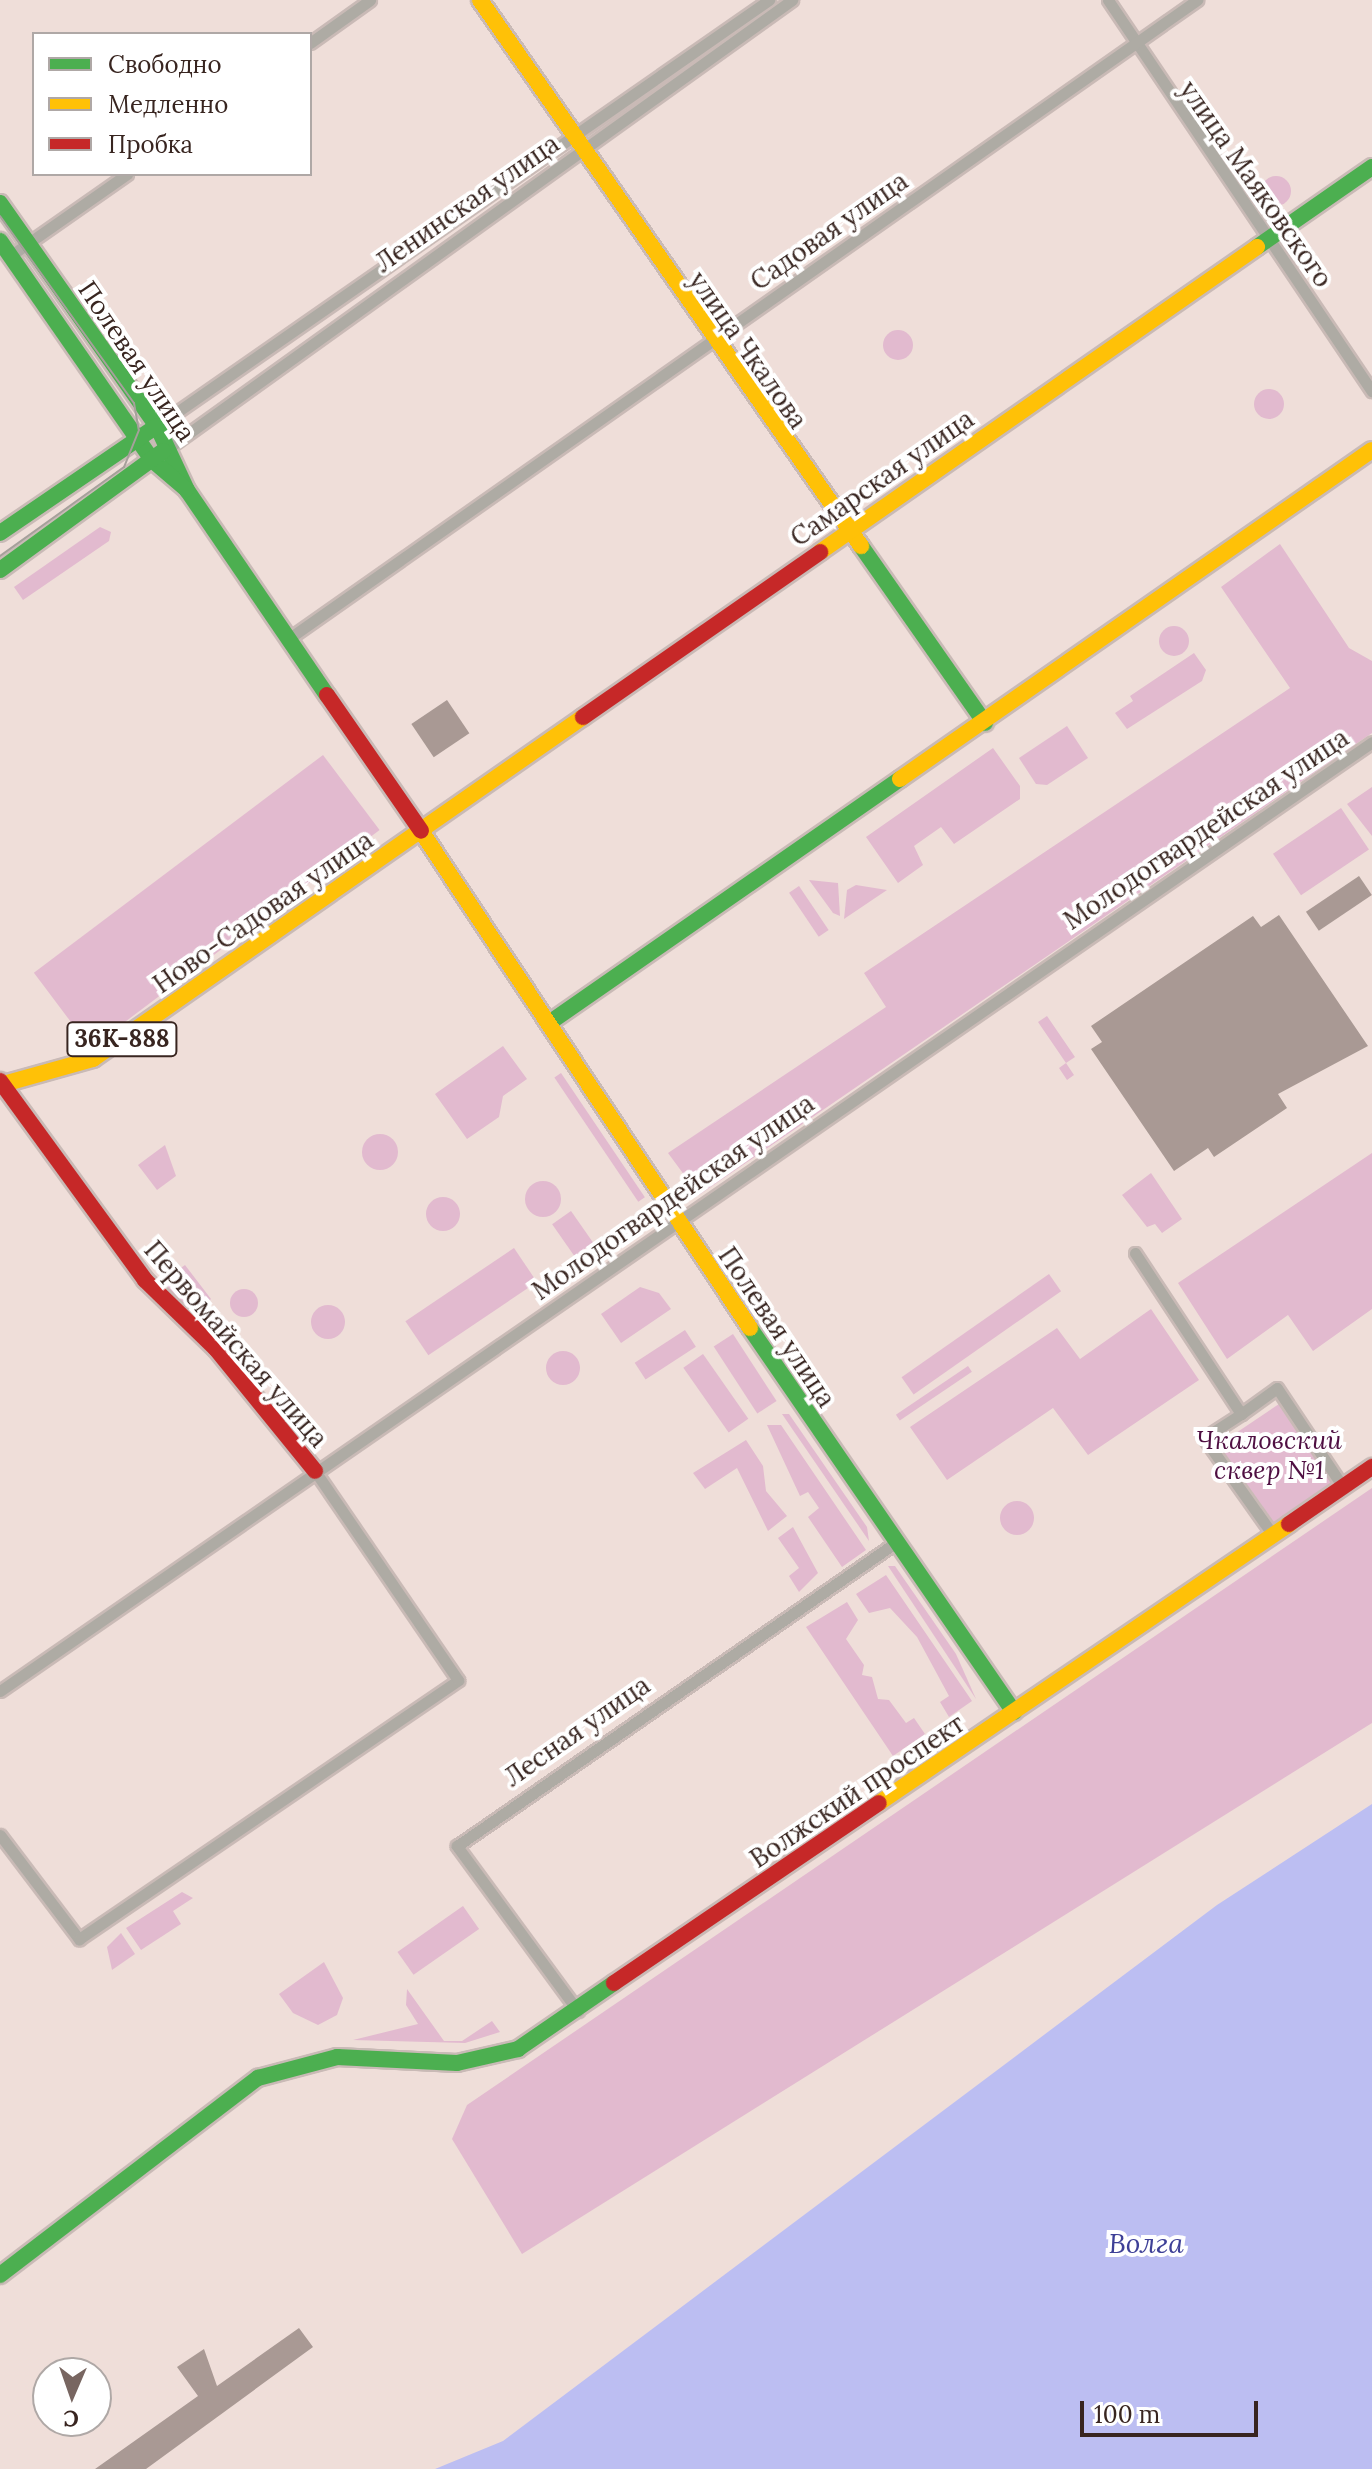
<!DOCTYPE html>
<meta charset="utf-8">
<style>
body{margin:0}
#map{position:relative;width:1372px;height:2469px;overflow:hidden;background:#efded9;font-family:Lora,serif}
div>[style]{position:absolute}
.green>*{inset:0;background:#e2bacf;transform-origin:0 0}
.round{border-radius:50%}
.water>*{inset:0;background:#bcbef2}
.building>*{inset:0;background:#a99994;transform-origin:0 0}
.roads{filter:drop-shadow(2px 0 #c9bab6) drop-shadow(-2px 0 #c9bab6) drop-shadow(0 2px #c9bab6) drop-shadow(0 -2px #c9bab6)}
.street>*{height:11px;margin:-5.5px;padding:0 5.5px;transform-origin:5.5px;border-radius:5.5px;background:#aeaba4}
.fast>*{height:16px;margin:-8px;padding:0 8px;transform-origin:8px;border-radius:8px;background:#4caf50}
.slow>*{height:16px;margin:-8px;padding:0 8px;transform-origin:8px;border-radius:8px;background:#ffc107}
.jam>*{height:16px;margin:-8px;padding:0 8px;transform-origin:8px;border-radius:8px;background:#c62828}
.tram>*{height:2px;margin:-1px;padding:0 1px;transform-origin:1px;border-radius:1px;background:#a6a09b}
span{translate:-50% -50%;white-space:nowrap;text-align:center;line-height:1.15;-webkit-text-stroke:8px #fff;paint-order:stroke}
.shield-label span{padding:2px 6px;background:#fff;border:2px solid;border-radius:6px;-webkit-text-stroke-width:0}
.shield-label{font-size:24px;color:#382520;font-weight:700}
.street-label{font-size:26px;color:#382520}
.park-label{font-size:26px;color:#4f0f42;font-style:italic}
.water-label{font-size:28px;color:#3e4097;font-style:italic}
.legend{position:absolute;left:32px;top:32px;width:280px;height:144px;box-sizing:border-box;background:#fff;border:2px solid #afa8a6;margin:0;padding:10px 14px;list-style:none;font-size:24px;color:#382520}
.legend li{display:flex;align-items:center;gap:16px;height:40px}
.legend b{width:40px;border:2px solid #afa8a6}
.north{position:absolute;left:32px;top:2357px;width:80px;height:80px;box-sizing:border-box;background:#fff;border:2px solid #afa8a6;border-radius:50%;rotate:182deg;font-size:22px;font-weight:700;line-height:32px;text-align:center;color:#382520}
.north::after{content:'';display:block;margin:auto;width:28px;height:36px;background:#786661;clip-path:polygon(50% 0,100% 100%,50% 72%,0 100%)}
.scale{position:absolute;left:1080px;top:2401px;width:178px;height:36px;box-sizing:border-box;border:4px solid #382520;border-top:0;padding-left:10px;font-size:24px;line-height:28px;white-space:nowrap;color:#382520;-webkit-text-stroke:6px #fff;paint-order:stroke}
</style>
<div id="map">
<div class="green">
<div class="round" style="left:1261px;top:176px;width:30px;height:30px"></div>
<div class="round" style="left:883px;top:330px;width:30px;height:30px"></div>
<div class="round" style="left:1254px;top:389px;width:30px;height:30px"></div>
<div style="clip-path:polygon(100px 527px,111px 532px,109px 541px,23px 600px,14px 587px)"></div>
<div style="clip-path:polygon(1280px 544px,1349px 648px,1372px 661px,1372px 733px,699px 1195px,668px 1153px,886px 1007px,864px 973px,1290px 688px,1221px 587px)"></div>
<div class="round" style="left:1159px;top:626px;width:30px;height:30px"></div>
<div style="clip-path:polygon(1194px 653px,1206px 670px,1202px 681px,1127px 729px,1115px 713px,1133px 701px,1130px 696px)"></div>
<div style="clip-path:polygon(1067px 726px,1088px 758px,1047px 785px,1036px 784px,1019px 758px)"></div>
<div style="clip-path:polygon(993px 748px,1020px 786px,1020px 799px,954px 844px,941px 827px,914px 846px,923px 865px,898px 883px,866px 837px)"></div>
<div style="left:323px;top:755px;width:94px;height:362px;rotate:53deg"></div>
<div style="clip-path:polygon(1372px 787px,1372px 836px,1347px 804px)"></div>
<div style="left:1341px;top:808px;width:50px;height:82px;rotate:56deg"></div>
<div style="clip-path:polygon(809px 880px,838px 883px,840px 916px,833px 913px)"></div>
<div style="clip-path:polygon(856px 885px,887px 890px,844px 919px,847px 890px)"></div>
<div style="left:799px;top:886px;width:53px;height:12px;rotate:56deg"></div>
<div style="clip-path:polygon(1047px 1016px,1075px 1057px,1066px 1063px,1074px 1075px,1067px 1080px,1059px 1068px,1066px 1063px,1038px 1022px)"></div>
<div style="clip-path:polygon(503px 1046px,527px 1079px,503px 1096px,499px 1117px,467px 1139px,435px 1094px)"></div>
<div style="left:561px;top:1073px;width:150px;height:8px;rotate:56deg"></div>
<div class="round" style="left:362px;top:1134px;width:36px;height:36px"></div>
<div style="clip-path:polygon(165px 1145px,176px 1176px,157px 1190px,138px 1165px)"></div>
<div style="clip-path:polygon(1372px 1153px,1372px 1309px,1313px 1351px,1288px 1315px,1227px 1359px,1178px 1283px)"></div>
<div style="clip-path:polygon(1151px 1173px,1182px 1219px,1162px 1233px,1155px 1224px,1147px 1227px,1122px 1195px)"></div>
<div class="round" style="left:525px;top:1181px;width:36px;height:36px"></div>
<div class="round" style="left:426px;top:1197px;width:34px;height:34px"></div>
<div style="left:571px;top:1211px;width:39px;height:23px;rotate:55deg"></div>
<div style="left:514px;top:1248px;width:41px;height:131px;rotate:56deg"></div>
<div style="clip-path:polygon(185px 1265px,211px 1299px,189px 1317px,158px 1284px)"></div>
<div style="left:1049px;top:1274px;width:21px;height:180px;rotate:55deg"></div>
<div style="clip-path:polygon(640px 1287px,659px 1293px,671px 1309px,621px 1343px,601px 1314px)"></div>
<div class="round" style="left:230px;top:1289px;width:28px;height:28px"></div>
<div class="round" style="left:311px;top:1305px;width:34px;height:34px"></div>
<div style="clip-path:polygon(1151px 1309px,1199px 1380px,1088px 1455px,1053px 1408px,947px 1480px,910px 1427px,1057px 1328px,1080px 1359px)"></div>
<div style="left:685px;top:1330px;width:20px;height:60px;rotate:57deg"></div>
<div style="left:733px;top:1334px;width:80px;height:23px;rotate:57deg"></div>
<div class="round" style="left:546px;top:1351px;width:34px;height:34px"></div>
<div style="left:703px;top:1354px;width:79px;height:24px;rotate:55deg"></div>
<div style="left:968px;top:1366px;width:7px;height:87px;rotate:56deg"></div>
<div style="left:1279px;top:1404px;width:96px;height:73px;rotate:56deg"></div>
<div style="clip-path:polygon(782px 1414px,789px 1414px,867px 1527px,869px 1541px)"></div>
<div style="clip-path:polygon(767px 1425px,781px 1425px,866px 1550px,842px 1567px,808px 1517px,819px 1508px,808px 1492px,800px 1496px)"></div>
<div style="clip-path:polygon(746px 1440px,763px 1466px,766px 1491px,787px 1516px,768px 1531px,737px 1468px,705px 1489px,693px 1473px)"></div>
<div style="clip-path:polygon(1372px 1488px,1372px 1723px,522px 2254px,452px 2139px,467px 2105px)"></div>
<div class="round" style="left:1000px;top:1501px;width:34px;height:34px"></div>
<div style="clip-path:polygon(793px 1527px,818px 1573px,799px 1592px,789px 1576px,799px 1568px,778px 1538px)"></div>
<div style="clip-path:polygon(888px 1566px,895px 1566px,956px 1654px,976px 1699px)"></div>
<div style="clip-path:polygon(886px 1575px,972px 1701px,949px 1717px,940px 1702px,949px 1696px,917px 1637px,890px 1608px,869px 1613px,856px 1594px)"></div>
<div style="clip-path:polygon(847px 1602px,858px 1620px,846px 1639px,864px 1665px,862px 1675px,872px 1677px,878px 1699px,889px 1700px,906px 1723px,914px 1718px,925px 1734px,893px 1756px,806px 1627px)"></div>
<div style="clip-path:polygon(182px 1892px,193px 1898px,173px 1911px,181px 1924px,141px 1950px,126px 1928px)"></div>
<div style="left:463px;top:1906px;width:28px;height:80px;rotate:55deg"></div>
<div style="clip-path:polygon(121px 1933px,135px 1954px,112px 1970px,107px 1947px)"></div>
<div style="clip-path:polygon(324px 1962px,343px 1998px,337px 2015px,318px 2025px,293px 2013px,279px 1994px)"></div>
<div style="clip-path:polygon(407px 1989px,444px 2041px,462px 2041px,492px 2021px,500px 2032px,465px 2043px,353px 2040px,418px 2024px,406px 2005px)"></div>
</div>
<div class="water">
<div style="clip-path:polygon(1372px 1804px,1372px 2469px,435px 2469px,503px 2441px,1217px 1905px)"></div>
</div>
<div class="building">
<div style="left:447px;top:700px;width:40px;height:43px;rotate:56deg"></div>
<div style="left:1359px;top:876px;width:23px;height:64px;rotate:56deg"></div>
<div style="clip-path:polygon(1279px 915px,1368px 1046px,1278px 1094px,1287px 1108px,1214px 1157px,1208px 1148px,1174px 1171px,1091px 1049px,1102px 1042px,1091px 1026px,1253px 916px,1261px 927px)"></div>
<div style="clip-path:polygon(299px 2328px,313px 2347px,146px 2469px,95px 2469px,198px 2396px,177px 2367px,204px 2349px,217px 2386px)"></div>
</div>
<div class="roads">
<div class="street">
<div style="left:1108px;top:0;width:472px;rotate:56deg"></div>
<div style="left:310px;top:43px;width:74px;rotate:-35.6deg"></div>
<div style="left:10px;top:256px;width:143px;rotate:-35deg"></div>
<div style="left:157px;top:426px;width:746px;rotate:-34.84deg"></div>
<div style="left:171px;top:446px;width:765px;rotate:-35.69deg"></div>
<div style="left:291px;top:637px;width:1108px;rotate:-35.11deg"></div>
<div style="left:1135px;top:1253px;width:193px;rotate:56.6deg"></div>
<div style="left:1241px;top:1414px;width:44px;rotate:-35.8deg"></div>
<div style="left:1277px;top:1388px;width:119px;rotate:56.3deg"></div>
<div style="left:1241px;top:1414px;width:44px;rotate:147deg"></div>
<div style="left:1204px;top:1438px;width:119px;rotate:54.6deg"></div>
<div style="left:0;top:1691px;width:1668px;rotate:-34.67deg"></div>
<div style="left:0;top:1835px;width:131px;rotate:52.8deg"></div>
<div style="left:79px;top:1939px;width:459px;rotate:-34.3deg"></div>
<div style="left:458px;top:1680px;width:253px;rotate:-124.4deg"></div>
<div style="left:578px;top:2011px;width:205px;rotate:-126.3deg"></div>
<div style="left:457px;top:1846px;width:533px;rotate:-34.67deg"></div>
</div>
<div class="fast">
<div style="left:0;top:203px;width:273px;rotate:54.9deg"></div>
<div style="left:157px;top:426px;width:71px;rotate:64.9deg"></div>
<div style="left:187px;top:490px;width:248px;rotate:55.7deg"></div>
<div style="left:0;top:241px;width:267px;rotate:55.2deg"></div>
<div style="left:152px;top:460px;width:45px;rotate:40.5deg"></div>
<div style="left:1257px;top:247px;width:140px;rotate:-34.8deg"></div>
<div style="left:0;top:533px;width:190px;rotate:-34.3deg"></div>
<div style="left:861px;top:546px;width:216px;rotate:55deg"></div>
<div style="left:0;top:570px;width:202px;rotate:-36.1deg"></div>
<div style="left:549px;top:1023px;width:427px;rotate:-34.8deg"></div>
<div style="left:750px;top:1328px;width:466px;rotate:55.5deg"></div>
<div style="left:0;top:2275px;width:325px;rotate:-37.4deg"></div>
<div style="left:258px;top:2078px;width:82px;rotate:-14.9deg"></div>
<div style="left:337px;top:2057px;width:120px;rotate:2.9deg"></div>
<div style="left:457px;top:2063px;width:63px;rotate:-12.9deg"></div>
<div style="left:518px;top:2049px;width:116px;rotate:-34.5deg"></div>
</div>
<div class="slow">
<div style="left:480px;top:0;width:666px;rotate:55.09deg"></div>
<div style="left:820px;top:552px;width:533px;rotate:-34.91deg"></div>
<div style="left:900px;top:779px;width:575px;rotate:-34.88deg"></div>
<div style="left:421px;top:831px;width:596px;rotate:56.5deg"></div>
<div style="left:0;top:1085px;width:97px;rotate:-15.6deg"></div>
<div style="left:93px;top:1059px;width:598px;rotate:-34.91deg"></div>
<div style="left:879px;top:1803px;width:496px;rotate:-34.2deg"></div>
</div>
<div class="jam">
<div style="left:327px;top:695px;width:165px;rotate:55.3deg"></div>
<div style="left:583px;top:717px;width:289px;rotate:-34.8deg"></div>
<div style="left:0;top:1081px;width:246px;rotate:53.9deg"></div>
<div style="left:145px;top:1280px;width:99px;rotate:44.2deg"></div>
<div style="left:216px;top:1349px;width:157px;rotate:50.9deg"></div>
<div style="left:1289px;top:1524px;width:101px;rotate:-34.5deg"></div>
<div style="left:614px;top:1983px;width:320px;rotate:-34.2deg"></div>
</div>
</div>
<div class="tram">
<div style="left:0;top:216px;width:230px;rotate:54.4deg"></div>
<div style="left:134px;top:403px;width:27px;rotate:80deg"></div>
<div style="left:139px;top:430px;width:40px;rotate:112deg"></div>
<div style="left:124px;top:467px;width:153px;rotate:144.3deg"></div>
</div>
<div class="shield-label">
<span style="left:122px;top:1039px">36К-888</span>
</div>
<div class="street-label">
<span style="left:1256px;top:184px;rotate:55deg">улица Маяковского</span>
<span style="left:467px;top:203px;rotate:-35deg">Ленинская улица</span>
<span style="left:829px;top:231px;rotate:-35deg">Садовая улица</span>
<span style="left:748px;top:350px;rotate:55deg">улица Чкалова</span>
<span style="left:137px;top:361px;rotate:56deg">Полевая улица</span>
<span style="left:882px;top:478px;rotate:-35deg">Самарская улица</span>
<span style="left:1206px;top:829px;rotate:-34deg">Молодогвардейская улица</span>
<span style="left:263px;top:912px;rotate:-35deg">Ново-Садовая улица</span>
<span style="left:673px;top:1197px;rotate:-35deg">Молодогвардейская улица</span>
<span style="left:777px;top:1327px;rotate:56deg">Полевая улица</span>
<span style="left:236px;top:1344px;rotate:49deg">Первомайская улица</span>
<span style="left:577px;top:1731px;rotate:-35deg">Лесная улица</span>
<span style="left:857px;top:1791px;rotate:-34deg">Волжский проспект</span>
</div>
<div class="park-label">
<span style="left:1269px;top:1455px">Чкаловский<br>сквер №1</span>
</div>
<div class="water-label">
<span style="left:1146px;top:2243px">Волга</span>
</div>
<ul class="legend">
<li><b style="height:10px;background:#4caf50"></b>Свободно</li>
<li><b style="height:10px;background:#ffc107"></b>Медленно</li>
<li><b style="height:10px;background:#c62828"></b>Пробка</li>
</ul>
<div class="north">С</div>
<div class="scale">100 m</div>
</div>
